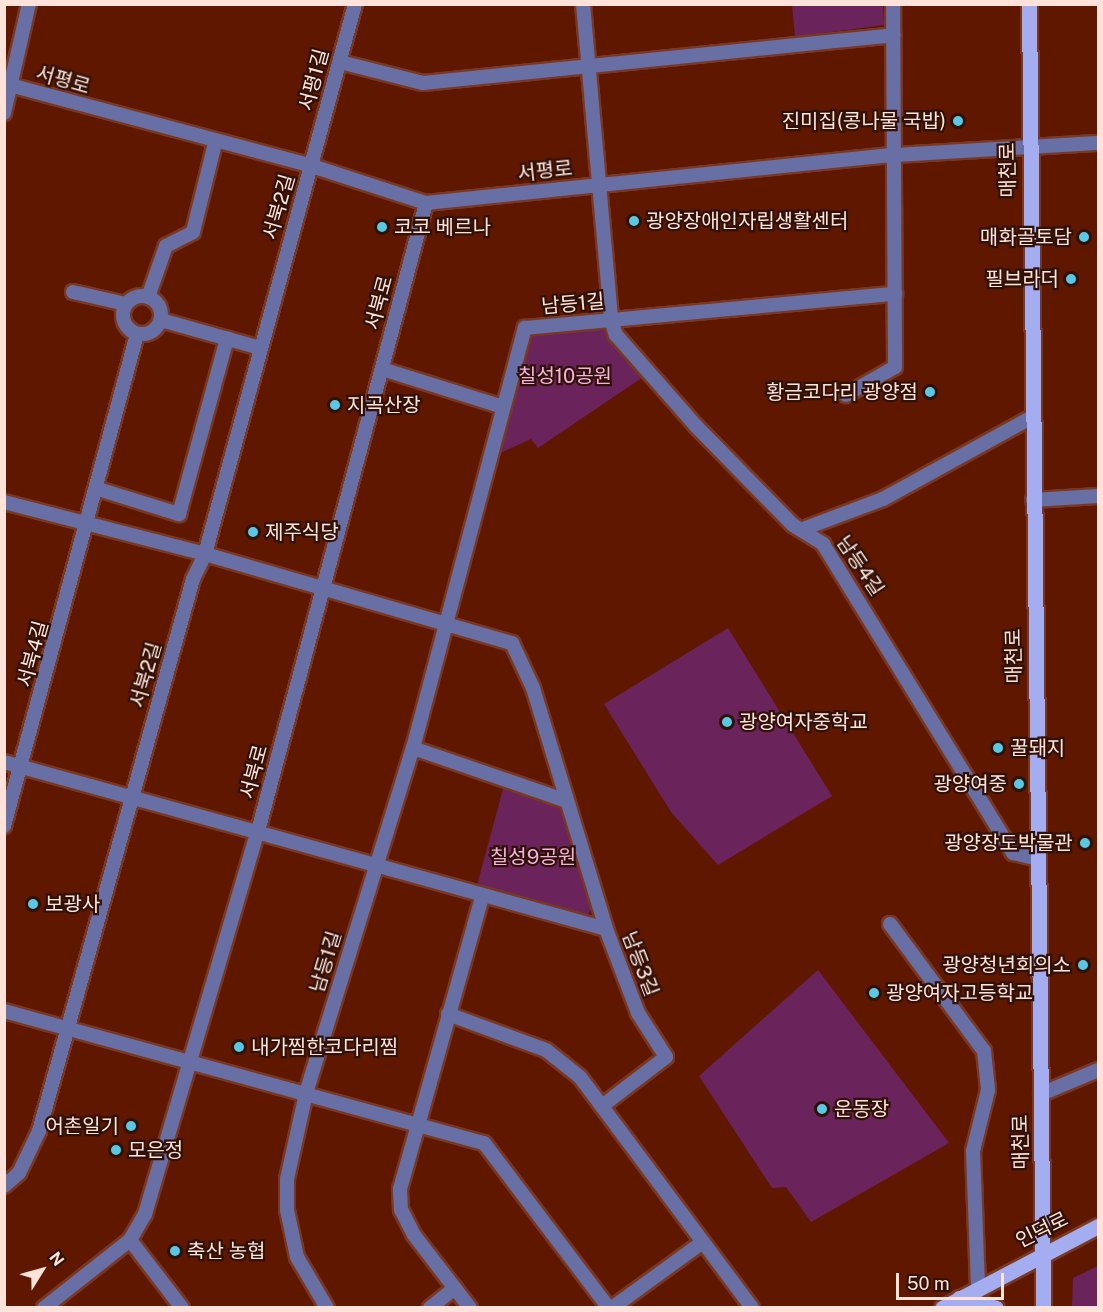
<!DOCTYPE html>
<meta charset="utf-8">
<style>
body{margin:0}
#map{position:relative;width:1103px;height:1312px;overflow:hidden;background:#5f1700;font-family:"Public Sans","Noto Sans KR",sans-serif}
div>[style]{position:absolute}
.green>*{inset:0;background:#6b235b}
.roads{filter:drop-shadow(2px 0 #793823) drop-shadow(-2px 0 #793823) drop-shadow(0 2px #793823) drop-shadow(0 -2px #793823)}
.minor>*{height:14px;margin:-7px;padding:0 7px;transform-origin:7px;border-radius:7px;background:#686fa5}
.minor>.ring{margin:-7px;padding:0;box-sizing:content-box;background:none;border:14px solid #686fa5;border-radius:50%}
.major>*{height:15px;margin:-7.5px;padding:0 7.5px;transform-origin:7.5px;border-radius:7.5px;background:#a4adf0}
.dots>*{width:16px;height:16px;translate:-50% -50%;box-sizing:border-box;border:3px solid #301108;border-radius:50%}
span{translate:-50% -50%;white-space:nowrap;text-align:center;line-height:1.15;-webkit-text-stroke:4.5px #301108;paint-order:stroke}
.street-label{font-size:20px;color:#ffe3db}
.poi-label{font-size:20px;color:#ffe3db}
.right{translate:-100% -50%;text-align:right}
.left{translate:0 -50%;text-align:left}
.park-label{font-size:20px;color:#f3b2e0}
.frame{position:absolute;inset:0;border:6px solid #ffe3db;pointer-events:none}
.north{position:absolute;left:12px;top:1240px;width:60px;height:60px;-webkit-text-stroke:4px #301108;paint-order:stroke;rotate:53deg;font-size:16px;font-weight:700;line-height:24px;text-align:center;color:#ffe3db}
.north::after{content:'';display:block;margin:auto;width:21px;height:27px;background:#ffe3db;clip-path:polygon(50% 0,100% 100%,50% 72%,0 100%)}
.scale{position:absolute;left:896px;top:1273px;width:108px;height:27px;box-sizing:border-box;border:3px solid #ffe3db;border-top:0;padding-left:8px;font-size:18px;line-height:21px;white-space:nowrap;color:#ffe3db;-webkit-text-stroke:4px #301108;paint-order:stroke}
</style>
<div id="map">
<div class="green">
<div style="clip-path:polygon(792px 5px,883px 5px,884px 25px,795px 37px)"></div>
<div style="clip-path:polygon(608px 328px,646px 375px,538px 448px,531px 439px,496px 455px,529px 334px)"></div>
<div style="clip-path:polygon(728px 628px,832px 796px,718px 865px,671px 812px,604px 704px)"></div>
<div style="clip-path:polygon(506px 778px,563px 797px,598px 902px,582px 921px,476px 889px)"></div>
<div style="clip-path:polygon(818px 970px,949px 1143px,811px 1222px,786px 1187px,772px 1188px,699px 1076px)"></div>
<div style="clip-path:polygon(1098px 1266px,1098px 1307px,1072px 1307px,1073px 1278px)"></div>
</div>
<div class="roads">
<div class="minor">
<div style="left:583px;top:4px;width:317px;rotate:84.9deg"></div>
<div style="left:611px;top:320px;width:16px;rotate:72deg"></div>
<div style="left:616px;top:335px;width:120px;rotate:48.7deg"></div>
<div style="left:695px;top:425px;width:140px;rotate:45.6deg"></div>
<div style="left:793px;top:525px;width:36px;rotate:32deg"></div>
<div style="left:823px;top:544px;width:363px;rotate:58.4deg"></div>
<div style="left:1013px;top:853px;width:26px;rotate:13deg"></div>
<div style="left:340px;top:62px;width:86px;rotate:14.2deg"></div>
<div style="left:423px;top:83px;width:473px;rotate:-5.8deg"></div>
<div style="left:10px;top:85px;width:313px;rotate:15deg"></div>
<div style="left:312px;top:166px;width:120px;rotate:18deg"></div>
<div style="left:426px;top:203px;width:470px;rotate:-5.9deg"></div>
<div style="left:894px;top:155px;width:204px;rotate:-3.4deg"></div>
<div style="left:4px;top:113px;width:112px;rotate:-77.1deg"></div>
<div style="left:73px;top:292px;width:54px;rotate:12.8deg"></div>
<div class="ring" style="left:123px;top:296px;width:24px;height:24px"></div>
<div style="left:148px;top:297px;width:54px;rotate:-70.6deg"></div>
<div style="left:166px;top:246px;width:30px;rotate:-27deg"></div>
<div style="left:193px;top:232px;width:92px;rotate:-76.1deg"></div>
<div style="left:161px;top:320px;width:103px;rotate:15.8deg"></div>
<div style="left:382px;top:369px;width:127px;rotate:17.4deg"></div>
<div style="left:846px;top:395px;width:56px;rotate:-29.7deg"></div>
<div style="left:895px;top:367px;width:363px;rotate:-90.3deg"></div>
<div style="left:98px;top:489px;width:85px;rotate:17.2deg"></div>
<div style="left:179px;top:514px;width:182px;rotate:-74.7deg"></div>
<div style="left:1033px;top:500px;width:65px;rotate:-3.5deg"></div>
<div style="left:4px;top:502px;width:208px;rotate:14.5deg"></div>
<div style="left:205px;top:554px;width:320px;rotate:16.2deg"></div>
<div style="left:512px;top:643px;width:50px;rotate:65deg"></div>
<div style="left:533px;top:688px;width:252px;rotate:73.1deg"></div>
<div style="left:606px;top:929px;width:90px;rotate:69.1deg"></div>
<div style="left:638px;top:1013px;width:52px;rotate:57.5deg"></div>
<div style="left:666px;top:1057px;width:81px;rotate:142.6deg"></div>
<div style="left:803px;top:529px;width:85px;rotate:-20.6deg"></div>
<div style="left:883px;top:499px;width:170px;rotate:-28.8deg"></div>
<div style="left:413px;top:748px;width:163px;rotate:19deg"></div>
<div style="left:4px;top:762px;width:625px;rotate:15.5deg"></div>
<div style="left:4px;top:826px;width:510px;rotate:-74.87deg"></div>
<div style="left:890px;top:924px;width:158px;rotate:53.5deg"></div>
<div style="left:984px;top:1051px;width:39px;rotate:84deg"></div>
<div style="left:988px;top:1090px;width:63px;rotate:103.8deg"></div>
<div style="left:973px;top:1151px;width:136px;rotate:87.9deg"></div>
<div style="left:4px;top:1011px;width:498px;rotate:15.4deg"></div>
<div style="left:484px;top:1143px;width:207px;rotate:52.9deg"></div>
<div style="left:448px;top:1014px;width:104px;rotate:20.2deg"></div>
<div style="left:546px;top:1050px;width:43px;rotate:38.5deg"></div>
<div style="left:580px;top:1077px;width:288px;rotate:53.3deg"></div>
<div style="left:1041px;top:1094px;width:62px;rotate:-22.8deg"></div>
<div style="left:4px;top:1186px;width:20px;rotate:-41deg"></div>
<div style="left:19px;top:1173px;width:47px;rotate:-64.5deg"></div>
<div style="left:39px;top:1131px;width:573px;rotate:-74.41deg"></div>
<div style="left:193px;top:579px;width:28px;rotate:-64deg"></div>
<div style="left:205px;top:554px;width:570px;rotate:-74.74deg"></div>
<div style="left:130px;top:1240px;width:86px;rotate:52.6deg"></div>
<div style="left:44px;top:1308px;width:110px;rotate:-38.3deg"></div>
<div style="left:130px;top:1240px;width:30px;rotate:-60deg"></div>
<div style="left:145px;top:1214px;width:399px;rotate:-73.6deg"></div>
<div style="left:258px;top:831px;width:650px;rotate:-75.02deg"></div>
<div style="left:327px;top:1308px;width:59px;rotate:-120.5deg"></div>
<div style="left:297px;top:1257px;width:48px;rotate:-102deg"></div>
<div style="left:287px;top:1210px;width:31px;rotate:-90deg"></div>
<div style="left:287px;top:1179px;width:88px;rotate:-77.5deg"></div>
<div style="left:306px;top:1093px;width:361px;rotate:-72.8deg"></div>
<div style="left:413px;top:748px;width:435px;rotate:-75.1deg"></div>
<div style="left:525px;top:328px;width:372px;rotate:-5.3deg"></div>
<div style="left:430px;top:1308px;width:32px;rotate:-39deg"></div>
<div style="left:470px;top:1308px;width:92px;rotate:-127.5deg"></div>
<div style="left:414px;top:1235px;width:28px;rotate:-117deg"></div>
<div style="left:401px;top:1210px;width:21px;rotate:-93deg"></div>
<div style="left:400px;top:1189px;width:302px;rotate:-74.3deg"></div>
<div style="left:612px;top:1308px;width:112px;rotate:-36deg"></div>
</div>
<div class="major">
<div style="left:1029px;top:4px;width:1304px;rotate:89.38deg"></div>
<div style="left:959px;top:1298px;width:38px;rotate:15deg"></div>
<div style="left:942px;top:1308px;width:176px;rotate:-27.7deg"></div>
</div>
</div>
<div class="dots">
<div style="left:958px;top:121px;background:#59c8e5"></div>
<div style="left:634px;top:221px;background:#59c8e5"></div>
<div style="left:382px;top:227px;background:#59c8e5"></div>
<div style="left:1084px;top:237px;background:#59c8e5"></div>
<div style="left:1071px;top:279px;background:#59c8e5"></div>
<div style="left:930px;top:392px;background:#59c8e5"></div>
<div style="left:335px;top:405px;background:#59c8e5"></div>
<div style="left:253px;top:532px;background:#59c8e5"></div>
<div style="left:727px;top:722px;background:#59c8e5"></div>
<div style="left:998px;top:748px;background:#59c8e5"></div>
<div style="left:1019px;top:784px;background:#59c8e5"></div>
<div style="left:1085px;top:843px;background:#59c8e5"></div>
<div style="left:33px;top:904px;background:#59c8e5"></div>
<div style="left:1083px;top:965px;background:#59c8e5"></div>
<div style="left:874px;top:993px;background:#59c8e5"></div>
<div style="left:239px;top:1047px;background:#59c8e5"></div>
<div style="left:822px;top:1109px;background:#59c8e5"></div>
<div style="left:131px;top:1126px;background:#59c8e5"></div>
<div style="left:116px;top:1150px;background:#59c8e5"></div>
<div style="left:175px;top:1251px;background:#59c8e5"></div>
</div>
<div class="street-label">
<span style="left:63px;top:80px;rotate:16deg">서평로</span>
<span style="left:314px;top:80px;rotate:-75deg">서평1길</span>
<span style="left:1008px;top:170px;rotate:-91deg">매천로</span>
<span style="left:545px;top:171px;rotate:-6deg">서평로</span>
<span style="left:279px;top:207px;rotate:-74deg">서북2길</span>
<span style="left:379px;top:303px;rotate:-75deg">서북로</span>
<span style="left:573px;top:304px;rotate:-5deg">남등1길</span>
<span style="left:860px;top:566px;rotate:56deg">남등4길</span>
<span style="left:33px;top:654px;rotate:-75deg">서북4길</span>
<span style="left:1014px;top:656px;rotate:-91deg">매천로</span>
<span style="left:146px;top:675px;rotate:-74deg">서북2길</span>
<span style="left:254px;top:772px;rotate:-75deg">서북로</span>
<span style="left:326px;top:962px;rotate:-73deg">남등1길</span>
<span style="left:640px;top:964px;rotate:69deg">남등3길</span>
<span style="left:1021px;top:1142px;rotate:-91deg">매천로</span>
<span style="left:1042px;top:1230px;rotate:-26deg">인덕로</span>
</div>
<div class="poi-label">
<span class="right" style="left:946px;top:121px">진미집(콩나물 국밥)</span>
<span class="left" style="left:646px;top:221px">광양장애인자립생활센터</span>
<span class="left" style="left:394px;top:227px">코코 베르나</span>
<span class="right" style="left:1072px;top:237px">매화골토담</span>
<span class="right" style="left:1059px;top:279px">필브라더</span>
<span class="right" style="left:918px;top:392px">황금코다리 광양점</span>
<span class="left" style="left:347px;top:405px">지곡산장</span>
<span class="left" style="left:265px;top:532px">제주식당</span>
<span class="left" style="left:739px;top:722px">광양여자중학교</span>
<span class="left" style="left:1010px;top:748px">꿀돼지</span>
<span class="right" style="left:1007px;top:784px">광양여중</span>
<span class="right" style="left:1073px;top:843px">광양장도박물관</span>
<span class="left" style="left:45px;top:904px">보광사</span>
<span class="right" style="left:1071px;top:965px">광양청년회의소</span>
<span class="left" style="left:886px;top:993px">광양여자고등학교</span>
<span class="left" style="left:251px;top:1047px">내가찜한코다리찜</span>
<span class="left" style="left:834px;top:1109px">운동장</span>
<span class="right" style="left:119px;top:1126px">어촌일기</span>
<span class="left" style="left:128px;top:1150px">모은정</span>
<span class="left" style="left:187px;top:1251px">축산 농협</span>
</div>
<div class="park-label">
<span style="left:565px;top:376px">칠성10공원</span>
<span style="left:533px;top:857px">칠성9공원</span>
</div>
<div class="frame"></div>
<div class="north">N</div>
<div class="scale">50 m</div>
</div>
